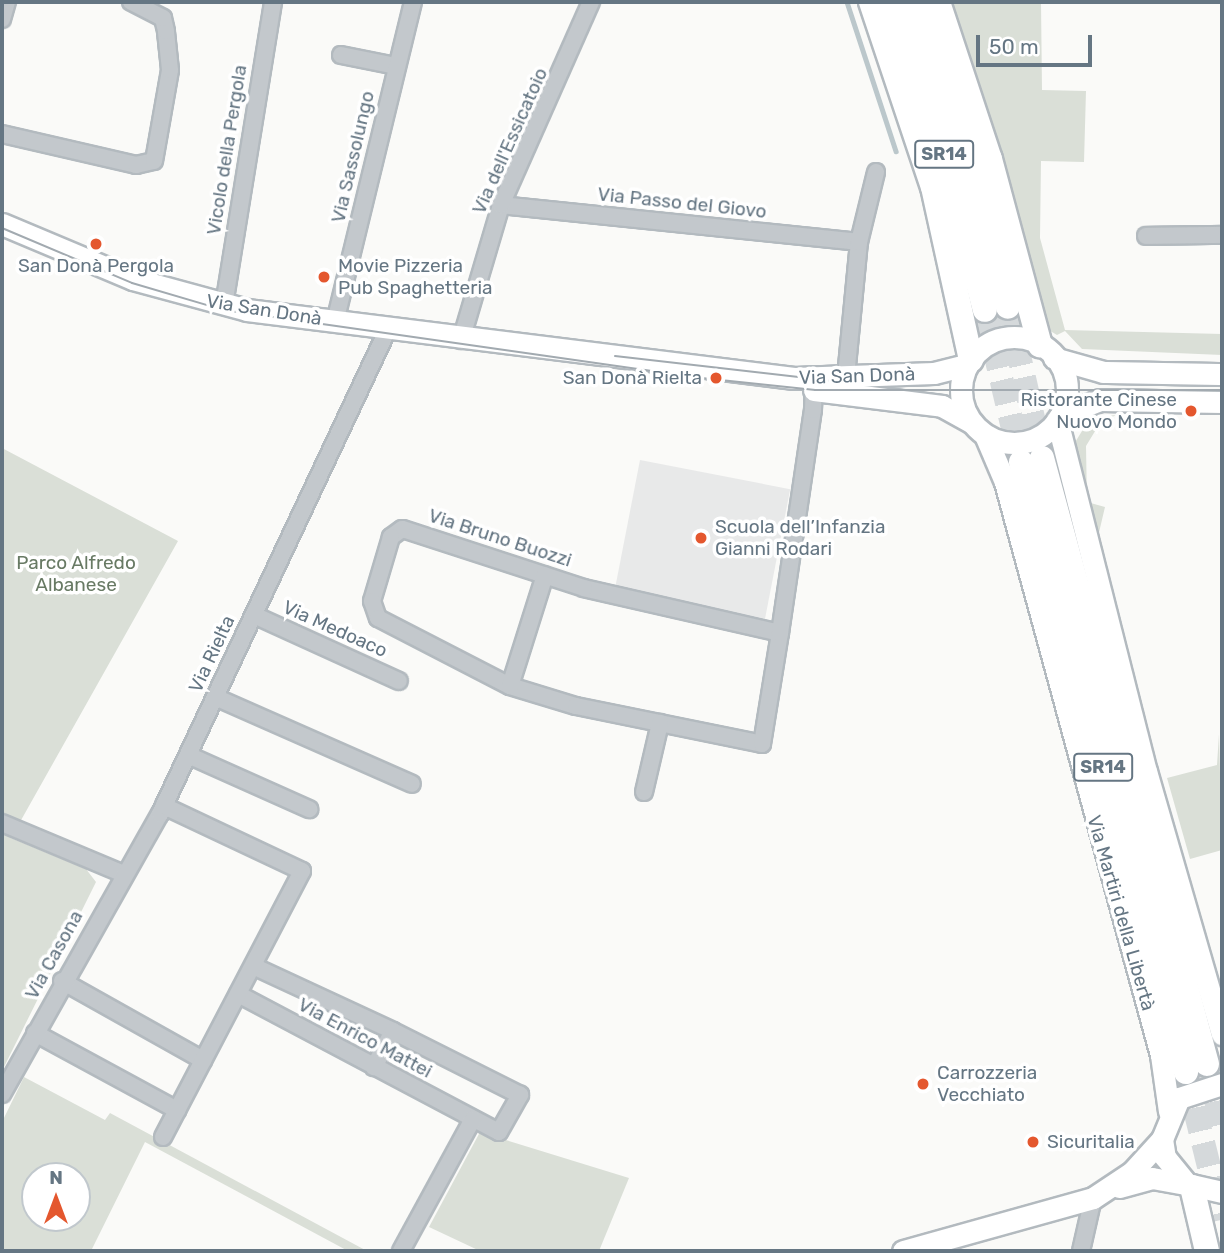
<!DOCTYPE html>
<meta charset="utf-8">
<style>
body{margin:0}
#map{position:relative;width:1224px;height:1253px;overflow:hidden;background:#fafaf8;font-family:Rubik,sans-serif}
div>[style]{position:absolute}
.built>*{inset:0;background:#e8e9e9;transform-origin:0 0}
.green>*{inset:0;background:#dadfd7}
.stream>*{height:4.5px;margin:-2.25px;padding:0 2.25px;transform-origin:2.25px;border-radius:2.25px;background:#bbc7cb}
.primary-tunnel>*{height:24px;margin-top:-12px;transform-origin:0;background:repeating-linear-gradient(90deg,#d5d9db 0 24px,transparent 0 36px)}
.roads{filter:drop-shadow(2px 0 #b3babf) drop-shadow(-2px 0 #b3babf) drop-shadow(0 2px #b3babf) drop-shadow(0 -2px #b3babf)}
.street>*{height:16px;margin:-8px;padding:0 8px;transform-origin:8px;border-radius:8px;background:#c3c8cc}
.secondary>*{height:21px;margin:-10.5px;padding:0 10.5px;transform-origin:10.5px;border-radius:10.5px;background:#fff}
.secondary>.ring{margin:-10.5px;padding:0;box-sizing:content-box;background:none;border:21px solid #fff;border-radius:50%}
.primary>*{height:24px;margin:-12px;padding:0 12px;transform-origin:12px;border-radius:12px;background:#fff}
.tram>*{height:2px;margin:-1px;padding:0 1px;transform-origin:1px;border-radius:1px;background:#a2aab0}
.dots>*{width:19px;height:19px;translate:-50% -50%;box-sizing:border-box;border:4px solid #fff;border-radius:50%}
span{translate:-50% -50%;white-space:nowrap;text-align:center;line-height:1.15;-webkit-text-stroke:7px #fff;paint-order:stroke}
.shield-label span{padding:2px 5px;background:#fff;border:2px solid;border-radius:5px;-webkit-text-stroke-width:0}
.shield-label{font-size:18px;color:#657683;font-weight:700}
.street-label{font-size:19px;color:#657683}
.poi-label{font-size:19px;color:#657683}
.left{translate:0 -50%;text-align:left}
.right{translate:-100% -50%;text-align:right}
.park-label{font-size:19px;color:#687a64}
.frame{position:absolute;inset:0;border:4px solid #657683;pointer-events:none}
.north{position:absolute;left:21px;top:1162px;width:70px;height:70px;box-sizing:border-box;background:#fff;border:2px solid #c1c8cd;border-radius:50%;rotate:0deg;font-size:19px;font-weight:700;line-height:28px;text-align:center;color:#657683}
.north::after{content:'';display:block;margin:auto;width:24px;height:32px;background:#e4572e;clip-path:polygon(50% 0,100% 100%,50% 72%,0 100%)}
.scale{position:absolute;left:976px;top:35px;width:116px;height:32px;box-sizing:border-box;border:4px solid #657683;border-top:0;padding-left:9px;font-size:21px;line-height:24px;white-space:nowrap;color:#657683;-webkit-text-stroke:5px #fff;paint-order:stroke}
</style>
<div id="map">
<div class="built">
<div style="left:640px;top:460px;width:153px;height:132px;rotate:11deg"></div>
</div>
<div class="green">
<div style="clip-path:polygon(945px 2px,1041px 2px,1042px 90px,1086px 91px,1084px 162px,1041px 161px,1040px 238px,1065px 330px,1222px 334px,1222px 355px,1082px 349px,1065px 331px,1057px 335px,1047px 329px)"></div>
<div style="clip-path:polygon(1116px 415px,1100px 423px,1086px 446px,1087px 502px,1105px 507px,1097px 541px,1087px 503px,1074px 450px,1074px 444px,1090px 418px)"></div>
<div style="clip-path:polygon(2px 448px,178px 541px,11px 838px,86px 869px,96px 882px,2px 1071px)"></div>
<div style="clip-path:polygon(1219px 734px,1222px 850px,1190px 859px,1167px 778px,1217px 765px)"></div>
<div style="clip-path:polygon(evenodd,24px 1077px,105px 1120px,110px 1113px,367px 1251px,348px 1251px,145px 1142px,91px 1251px,2px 1251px,2px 1122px,24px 1077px,35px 1176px,77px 1176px,77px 1218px,35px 1218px,35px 1176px)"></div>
<div style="clip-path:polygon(480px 1132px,629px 1178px,599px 1251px,480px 1251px,429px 1227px)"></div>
</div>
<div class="stream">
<div style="left:847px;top:2px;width:157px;rotate:71.8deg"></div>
</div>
<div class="primary-tunnel">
<div style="left:1008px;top:307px;width:155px;rotate:77.3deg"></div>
<div style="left:985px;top:310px;width:156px;rotate:76.7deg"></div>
<div style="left:1208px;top:1066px;width:62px;rotate:76.9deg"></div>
<div style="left:1186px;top:1073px;width:151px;rotate:76.2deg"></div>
</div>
<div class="roads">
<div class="street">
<div style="left:2px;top:19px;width:18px;rotate:-74deg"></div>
<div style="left:341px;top:55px;width:56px;rotate:11.3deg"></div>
<div style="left:2px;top:134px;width:138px;rotate:13deg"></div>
<div style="left:136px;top:165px;width:18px;rotate:-13deg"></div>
<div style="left:154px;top:161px;width:92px;rotate:-80deg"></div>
<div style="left:170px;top:70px;width:39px;rotate:-96deg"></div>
<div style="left:166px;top:31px;width:13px;rotate:-103deg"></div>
<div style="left:163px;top:18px;width:36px;rotate:-153deg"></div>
<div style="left:501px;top:205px;width:360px;rotate:5.9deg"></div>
<div style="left:1146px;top:236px;width:76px;rotate:-0.8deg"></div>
<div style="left:224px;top:305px;width:307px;rotate:-80.8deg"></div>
<div style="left:335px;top:322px;width:329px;rotate:-76.3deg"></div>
<div style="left:461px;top:340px;width:141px;rotate:-73.5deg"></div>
<div style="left:501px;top:205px;width:222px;rotate:-66.1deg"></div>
<div style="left:845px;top:387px;width:146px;rotate:-84.5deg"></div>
<div style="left:859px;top:242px;width:72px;rotate:-76.3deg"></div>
<div style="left:254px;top:615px;width:159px;rotate:24.5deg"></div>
<div style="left:780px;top:633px;width:201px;rotate:-167.1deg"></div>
<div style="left:584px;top:588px;width:191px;rotate:-162deg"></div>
<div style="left:402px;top:529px;width:14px;rotate:144deg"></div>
<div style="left:391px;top:537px;width:67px;rotate:106.5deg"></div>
<div style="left:372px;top:601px;width:18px;rotate:71deg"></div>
<div style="left:378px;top:618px;width:148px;rotate:27.3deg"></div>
<div style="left:510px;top:686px;width:69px;rotate:16.9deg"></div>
<div style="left:576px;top:706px;width:190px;rotate:11.5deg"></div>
<div style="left:762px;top:744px;width:112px;rotate:-80.8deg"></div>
<div style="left:780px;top:633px;width:225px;rotate:-81.6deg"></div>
<div style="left:813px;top:410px;width:30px;rotate:-88deg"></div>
<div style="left:510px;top:686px;width:116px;rotate:-72.5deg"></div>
<div style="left:215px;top:697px;width:215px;rotate:23.8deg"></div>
<div style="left:188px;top:755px;width:133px;rotate:24.1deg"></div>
<div style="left:644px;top:792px;width:71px;rotate:-76.9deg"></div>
<div style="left:2px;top:823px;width:132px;rotate:22.7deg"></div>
<div style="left:253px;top:966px;width:154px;rotate:24.9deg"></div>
<div style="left:393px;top:1031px;width:41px;rotate:117.8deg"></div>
<div style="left:62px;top:981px;width:162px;rotate:29.3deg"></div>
<div style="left:238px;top:994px;width:295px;rotate:27.9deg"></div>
<div style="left:499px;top:1132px;width:43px;rotate:-60.4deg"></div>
<div style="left:520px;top:1095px;width:142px;rotate:-153.3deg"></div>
<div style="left:35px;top:1033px;width:162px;rotate:28.5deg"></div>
<div style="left:2px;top:1094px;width:322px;rotate:-60.6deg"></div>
<div style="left:160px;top:814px;width:536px;rotate:-64.82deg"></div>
<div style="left:163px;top:1137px;width:300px;rotate:-62.4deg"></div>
<div style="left:302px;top:871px;width:153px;rotate:-154.8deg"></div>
<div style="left:401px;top:1251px;width:150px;rotate:-61.4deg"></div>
<div style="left:1081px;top:1251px;width:54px;rotate:-77.2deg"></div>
</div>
<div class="secondary">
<div style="left:2px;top:224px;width:142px;rotate:22.8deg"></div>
<div style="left:133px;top:279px;width:118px;rotate:15.2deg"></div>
<div style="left:247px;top:310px;width:551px;rotate:7.09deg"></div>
<div style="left:794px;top:378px;width:140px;rotate:-2deg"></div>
<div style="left:934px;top:373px;width:34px;rotate:-14deg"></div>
<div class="ring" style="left:961px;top:337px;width:85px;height:85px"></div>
<div style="left:1054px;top:358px;width:51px;rotate:15.9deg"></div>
<div style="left:1103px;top:372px;width:119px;rotate:1deg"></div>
<div style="left:814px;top:390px;width:129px;rotate:7.1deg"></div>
<div style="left:942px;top:406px;width:33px;rotate:29deg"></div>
<div style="left:1060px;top:416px;width:43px;rotate:-21.8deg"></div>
<div style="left:1100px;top:400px;width:122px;rotate:0.9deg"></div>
<div style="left:1057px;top:420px;width:362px;rotate:75.8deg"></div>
<div style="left:1146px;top:771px;width:274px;rotate:73.9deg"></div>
<div style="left:985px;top:435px;width:51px;rotate:66.9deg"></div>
<div style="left:1005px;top:482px;width:594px;rotate:74.77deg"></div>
<div style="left:1161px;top:1055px;width:57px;rotate:81.9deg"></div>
<div style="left:1222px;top:1084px;width:45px;rotate:162deg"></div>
<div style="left:1179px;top:1098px;width:44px;rotate:112.5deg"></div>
<div style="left:1162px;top:1139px;width:18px;rotate:81deg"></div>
<div style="left:1165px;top:1157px;width:35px;rotate:51deg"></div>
<div style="left:1187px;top:1184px;width:36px;rotate:13deg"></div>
<div style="left:1119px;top:1187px;width:34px;rotate:-15deg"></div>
<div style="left:1152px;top:1178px;width:35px;rotate:10deg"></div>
<div style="left:903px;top:1251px;width:197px;rotate:-15.6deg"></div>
<div style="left:1093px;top:1198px;width:47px;rotate:-33.7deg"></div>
<div style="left:1132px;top:1172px;width:45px;rotate:-47.7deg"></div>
</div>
<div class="primary">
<div style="left:871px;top:2px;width:195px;rotate:71.5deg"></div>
<div style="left:933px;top:187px;width:177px;rotate:77.6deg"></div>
<div style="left:892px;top:2px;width:159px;rotate:70.9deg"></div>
<div style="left:944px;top:152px;width:163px;rotate:75.5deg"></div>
<div style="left:916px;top:2px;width:152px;rotate:70.9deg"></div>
<div style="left:966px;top:146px;width:166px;rotate:75.4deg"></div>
<div style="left:938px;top:2px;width:165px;rotate:71.7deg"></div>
<div style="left:990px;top:159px;width:193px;rotate:75deg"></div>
<div style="left:1042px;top:458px;width:628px;rotate:74.77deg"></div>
<div style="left:1021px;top:462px;width:632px;rotate:74.86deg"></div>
<div style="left:1192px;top:1187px;width:66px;rotate:76.8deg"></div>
</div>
</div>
<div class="tram">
<div style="left:2px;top:228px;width:141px;rotate:22.9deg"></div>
<div style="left:132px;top:283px;width:96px;rotate:16.4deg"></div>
<div style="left:224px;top:310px;width:473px;rotate:8.1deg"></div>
<div style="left:692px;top:377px;width:124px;rotate:6deg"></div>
<div style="left:815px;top:390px;width:407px"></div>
<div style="left:615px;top:356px;width:220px;rotate:6.5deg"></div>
</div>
<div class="dots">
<div style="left:96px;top:244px;background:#e4572e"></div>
<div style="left:324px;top:277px;background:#e4572e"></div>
<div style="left:716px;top:378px;background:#e4572e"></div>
<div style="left:1191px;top:411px;background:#e4572e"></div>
<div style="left:701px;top:538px;background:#e4572e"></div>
<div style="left:923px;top:1084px;background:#e4572e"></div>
<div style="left:1033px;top:1142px;background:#e4572e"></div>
</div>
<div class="shield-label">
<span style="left:944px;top:154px">SR14</span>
<span style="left:1103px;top:767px">SR14</span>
</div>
<div class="street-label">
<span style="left:510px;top:141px;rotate:-66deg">Via dell'Essicatoio</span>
<span style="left:227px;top:150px;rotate:-81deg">Vicolo della Pergola</span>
<span style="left:353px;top:157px;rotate:-77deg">Via Sassolungo</span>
<span style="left:682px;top:203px;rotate:6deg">Via Passo del Giovo</span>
<span style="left:264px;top:310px;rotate:9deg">Via San Donà</span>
<span style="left:857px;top:376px;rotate:-2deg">Via San Donà</span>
<span style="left:500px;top:538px;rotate:18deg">Via Bruno Buozzi</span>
<span style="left:335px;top:629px;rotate:24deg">Via Medoaco</span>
<span style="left:212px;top:654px;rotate:-65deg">Via Rielta</span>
<span style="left:1121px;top:913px;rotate:74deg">Via Martiri della Libertà</span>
<span style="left:54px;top:955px;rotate:-61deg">Via Casona</span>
<span style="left:365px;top:1038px;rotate:28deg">Via Enrico Mattei</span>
</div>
<div class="poi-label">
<span style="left:96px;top:266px">San Donà Pergola</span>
<span class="left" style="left:338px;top:277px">Movie Pizzeria<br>Pub Spaghetteria</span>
<span class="right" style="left:702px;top:378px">San Donà Rielta</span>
<span class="right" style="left:1177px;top:411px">Ristorante Cinese<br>Nuovo Mondo</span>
<span class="left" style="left:715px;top:538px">Scuola dell’Infanzia<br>Gianni Rodari</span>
<span class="left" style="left:937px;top:1084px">Carrozzeria<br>Vecchiato</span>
<span class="left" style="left:1047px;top:1142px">Sicuritalia</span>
</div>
<div class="park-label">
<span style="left:76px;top:574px">Parco Alfredo<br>Albanese</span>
</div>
<div class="frame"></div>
<div class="north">N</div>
<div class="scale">50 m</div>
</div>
